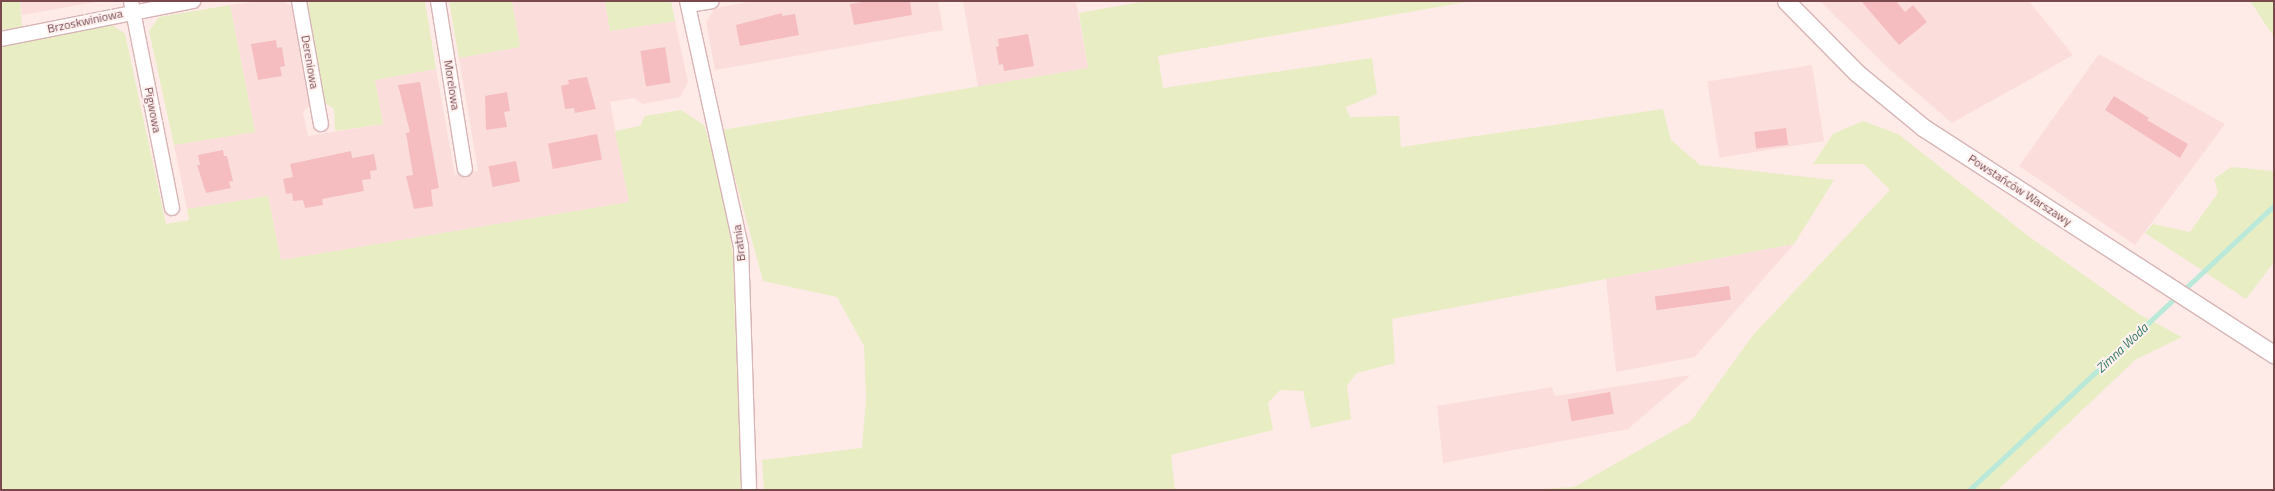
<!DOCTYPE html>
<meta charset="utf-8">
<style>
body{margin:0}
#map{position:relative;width:2275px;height:491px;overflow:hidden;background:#feebe7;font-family:"Titillium Web",sans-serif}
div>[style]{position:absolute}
.residential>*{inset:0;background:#fbdedb;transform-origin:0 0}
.green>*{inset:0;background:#e8edc4}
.stream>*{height:5px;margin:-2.5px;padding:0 2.5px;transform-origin:2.5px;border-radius:2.5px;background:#bae9da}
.building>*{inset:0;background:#f5bdc0;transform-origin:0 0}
.roads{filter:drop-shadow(1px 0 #d8b4b5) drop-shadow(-1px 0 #d8b4b5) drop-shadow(0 1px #d8b4b5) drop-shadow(0 -1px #d8b4b5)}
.minor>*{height:14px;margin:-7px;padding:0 7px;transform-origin:7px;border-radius:7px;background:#fff}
.tertiary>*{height:17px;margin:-8.5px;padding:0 8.5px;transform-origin:8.5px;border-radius:8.5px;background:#fff}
span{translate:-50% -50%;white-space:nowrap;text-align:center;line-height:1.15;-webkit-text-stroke:4px #fff2ef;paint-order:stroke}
.street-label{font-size:12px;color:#7a494e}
.water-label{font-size:13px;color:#387966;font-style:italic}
.frame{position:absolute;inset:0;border:2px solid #7a494e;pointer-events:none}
</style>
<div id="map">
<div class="residential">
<div style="clip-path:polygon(20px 1px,101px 1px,22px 15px)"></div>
<div style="clip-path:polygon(259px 1px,283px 1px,293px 7px,310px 105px,303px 112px,308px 136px,383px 124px,375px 80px,436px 69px,455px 175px,478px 171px,459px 58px,520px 47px,512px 1px,605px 1px,610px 31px,675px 21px,688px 82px,680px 97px,643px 104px,634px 98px,610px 102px,629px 202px,281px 260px,268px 196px,187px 209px,174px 145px,255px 132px,230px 5px)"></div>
<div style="clip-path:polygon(754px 1px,938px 1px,943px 30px,715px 70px,706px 22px,715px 8px)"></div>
<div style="clip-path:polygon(963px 1px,1076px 1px,1088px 68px,978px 87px)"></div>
<div style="clip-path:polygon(1820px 1px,2029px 1px,2073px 55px,1952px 123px,1887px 67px)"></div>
<div style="clip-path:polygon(2099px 54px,2225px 124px,2135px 245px,2019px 166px)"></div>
<div style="left:1812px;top:65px;width:77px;height:106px;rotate:81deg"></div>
<div style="clip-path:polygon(1794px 244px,1695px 357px,1616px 372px,1606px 279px)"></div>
<div style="clip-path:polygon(1691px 375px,1628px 429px,1443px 463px,1437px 406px,1552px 387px,1555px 396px)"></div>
</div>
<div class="green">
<div style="clip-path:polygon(1px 1px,20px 1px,22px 27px,1px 30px)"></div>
<div style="clip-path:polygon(310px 1px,425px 1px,436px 69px,375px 80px,383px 124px,335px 131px,334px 109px,324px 102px,308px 4px)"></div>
<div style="clip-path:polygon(449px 1px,512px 1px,520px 47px,459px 58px)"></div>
<div style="clip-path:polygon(605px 1px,671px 1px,675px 21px,610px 31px)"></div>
<div style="clip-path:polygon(1146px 1px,1472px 1px,1158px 56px,1163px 88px,1372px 58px,1377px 94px,1346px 107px,1350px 117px,1399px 116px,1401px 147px,1663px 109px,1671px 140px,1700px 165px,1834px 180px,1794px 244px,1392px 319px,1395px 363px,1357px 373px,1347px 385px,1351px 419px,1311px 428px,1303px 391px,1280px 390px,1268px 403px,1273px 430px,1171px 455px,1175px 490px,764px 490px,762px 460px,862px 448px,866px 399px,864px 346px,837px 297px,763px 281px,722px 130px,1088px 68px,1079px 13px)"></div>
<div style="clip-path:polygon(2250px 1px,2274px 1px,2274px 37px)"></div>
<div style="clip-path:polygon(230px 5px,255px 132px,174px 145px,149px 31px,159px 17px)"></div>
<div style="clip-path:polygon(111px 24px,125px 34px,166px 224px,189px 220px,187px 209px,268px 196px,281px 260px,629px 202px,615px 131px,640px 126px,645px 116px,681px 110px,704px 125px,720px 177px,733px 254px,741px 490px,1px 490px,1px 45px)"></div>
<div style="clip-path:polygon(1863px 121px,1898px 134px,2027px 235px,2139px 314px,2182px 337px,2135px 360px,1998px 490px,1524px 490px,1574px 487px,1691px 421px,1753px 335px,1890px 190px,1864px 164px,1813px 164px,1833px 134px)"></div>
<div style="clip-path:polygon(2231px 167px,2274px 171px,2274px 262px,2246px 299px,2145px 233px,2153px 224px,2190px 232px,2218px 193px,2214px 179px)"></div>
</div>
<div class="stream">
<div style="left:1969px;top:490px;width:417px;rotate:-43deg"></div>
</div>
<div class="building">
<div style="clip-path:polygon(868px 1px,910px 1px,912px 15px,854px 25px,850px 4px)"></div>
<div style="clip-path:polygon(1861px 1px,1896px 1px,1905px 12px,1913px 5px,1927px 22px,1899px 45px)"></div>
<div style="clip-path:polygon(782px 13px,782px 16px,795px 14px,799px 35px,740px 46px,736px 25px)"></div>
<div style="clip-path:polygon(1028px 34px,1034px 66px,1004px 71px,1003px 64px,999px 65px,996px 47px,999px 46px,998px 39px)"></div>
<div style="clip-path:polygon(276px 40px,277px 48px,282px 47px,285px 66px,280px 67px,282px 76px,258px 80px,251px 44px)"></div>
<div style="left:665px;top:47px;width:36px;height:25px;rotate:81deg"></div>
<div style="clip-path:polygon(587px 77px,596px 109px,575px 113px,574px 108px,565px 109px,561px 86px,569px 84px,568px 80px)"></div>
<div style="clip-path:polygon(420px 82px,439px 188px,431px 190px,433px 206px,414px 209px,406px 176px,413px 175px,406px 133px,410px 132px,398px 85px)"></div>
<div style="clip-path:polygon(507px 92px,510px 111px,504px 112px,507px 127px,486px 130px,485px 96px)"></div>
<div style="clip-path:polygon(2114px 96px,2149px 118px,2147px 120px,2188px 144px,2180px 158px,2105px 110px)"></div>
<div style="left:1786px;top:128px;width:17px;height:32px;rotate:83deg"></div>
<div style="left:597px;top:134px;width:26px;height:50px;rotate:79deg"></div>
<div style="clip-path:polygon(223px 150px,224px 156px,227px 156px,233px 181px,229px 182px,231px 188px,206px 193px,197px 165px,200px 165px,198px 155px)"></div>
<div style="clip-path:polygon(351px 151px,352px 158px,374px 154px,377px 170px,370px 171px,371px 179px,362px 180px,364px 191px,322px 199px,323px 205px,305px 208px,303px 200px,293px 201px,292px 193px,286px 194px,283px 179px,293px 177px,290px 164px)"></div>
<div style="left:516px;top:161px;width:21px;height:28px;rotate:79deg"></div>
<div style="left:1729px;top:286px;width:14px;height:75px;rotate:82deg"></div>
<div style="left:1610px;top:392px;width:22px;height:43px;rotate:80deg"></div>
</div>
<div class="roads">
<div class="minor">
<div style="left:131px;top:1px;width:211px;rotate:78.8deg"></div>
<div style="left:299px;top:1px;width:125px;rotate:79.9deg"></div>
<div style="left:438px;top:1px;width:170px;rotate:80.9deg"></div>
<div style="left:687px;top:1px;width:251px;rotate:77.6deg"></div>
<div style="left:741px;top:246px;width:244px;rotate:88.1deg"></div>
<div style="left:688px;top:5px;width:24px;rotate:-9deg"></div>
<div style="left:1px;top:39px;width:196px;rotate:-11.2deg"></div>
</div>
<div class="tertiary">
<div style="left:1786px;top:1px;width:101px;rotate:45.4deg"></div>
<div style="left:1857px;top:73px;width:87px;rotate:39.4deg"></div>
<div style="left:1924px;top:128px;width:417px;rotate:32.9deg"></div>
</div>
</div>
<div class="street-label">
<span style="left:85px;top:21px;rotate:-12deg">Brzoskwiniowa</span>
<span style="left:310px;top:62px;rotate:80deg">Dereniowa</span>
<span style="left:452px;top:85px;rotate:81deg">Morelowa</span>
<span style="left:153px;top:110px;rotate:79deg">Pigwowa</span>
<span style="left:2020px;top:190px;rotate:33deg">Powstańców Warszawy</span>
<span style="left:739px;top:243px;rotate:-97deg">Bratnia</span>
</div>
<div class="water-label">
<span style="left:2122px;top:348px;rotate:-43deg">Zimna Woda</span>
</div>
<div class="frame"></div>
</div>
